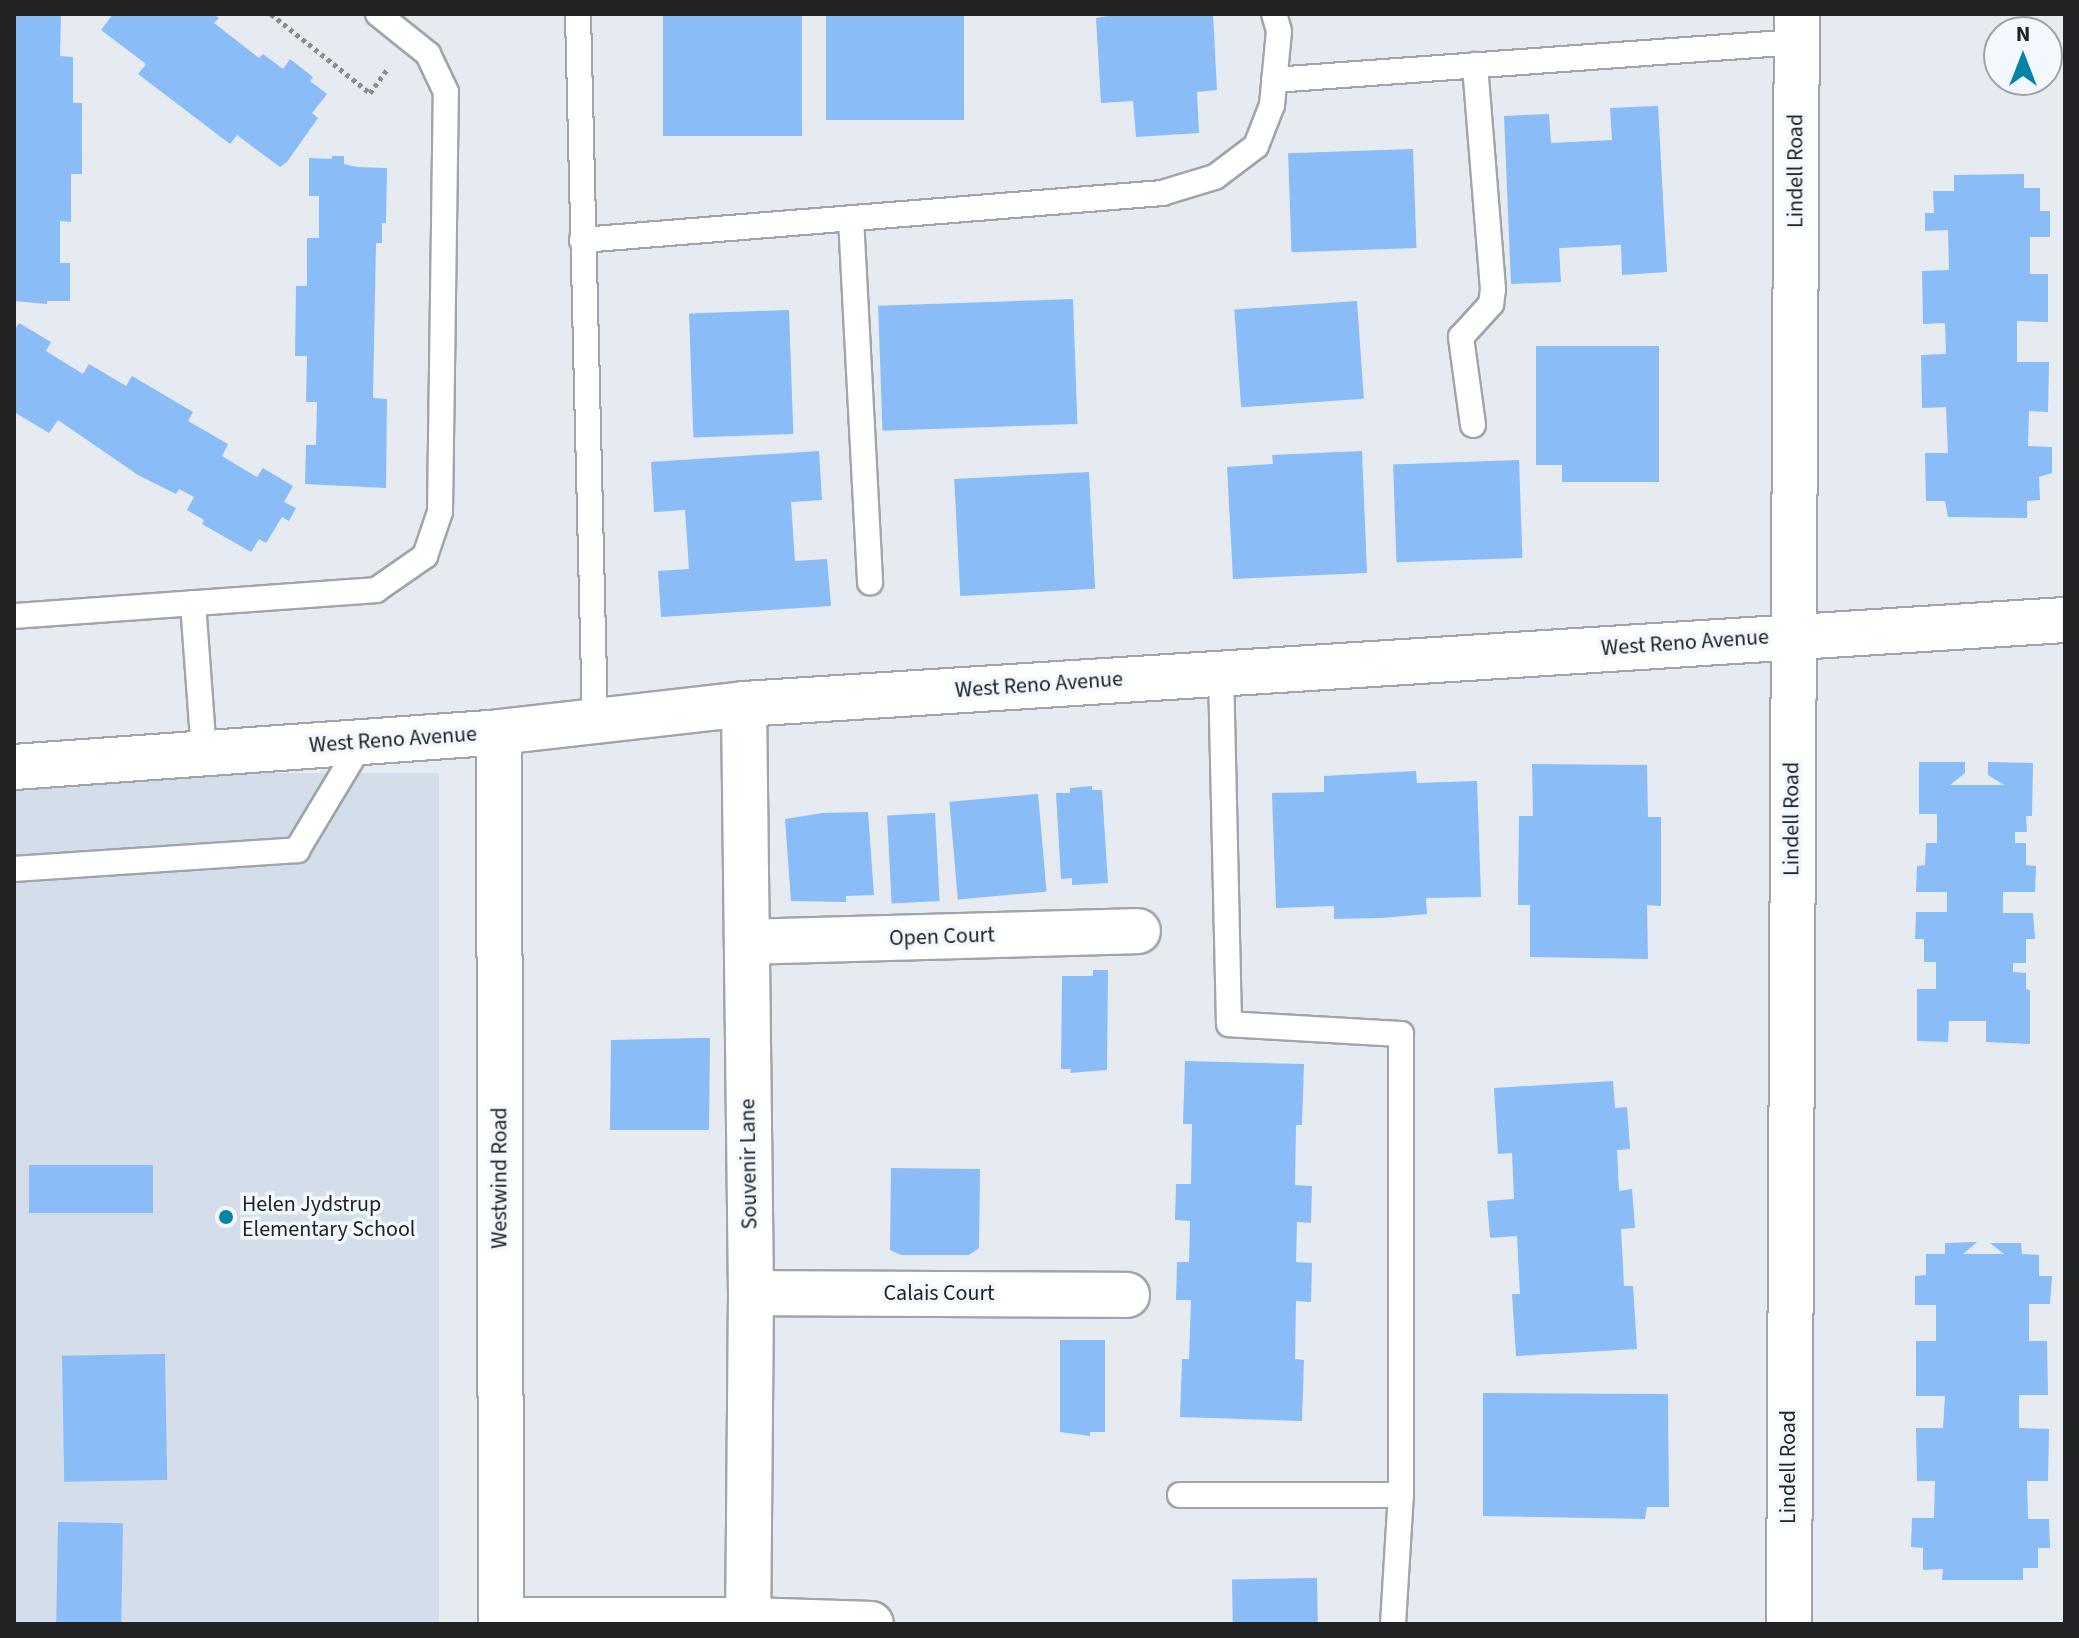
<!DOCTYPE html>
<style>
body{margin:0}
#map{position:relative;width:2079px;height:1638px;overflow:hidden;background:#e6ebf1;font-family:"Source Sans 3",sans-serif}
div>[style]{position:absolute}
.built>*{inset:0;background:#d4deea;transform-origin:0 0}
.building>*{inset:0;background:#8abcf8;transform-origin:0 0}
.path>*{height:5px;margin-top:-2.5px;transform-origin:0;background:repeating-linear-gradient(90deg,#898c90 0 4px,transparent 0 8px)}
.roads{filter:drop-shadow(2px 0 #a0a5ab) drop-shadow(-2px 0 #a0a5ab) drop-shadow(0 2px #a0a5ab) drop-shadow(0 -2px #a0a5ab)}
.lane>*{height:24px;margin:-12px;padding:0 12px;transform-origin:12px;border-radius:12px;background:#fff}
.street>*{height:44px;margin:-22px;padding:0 22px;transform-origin:22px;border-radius:22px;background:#fff}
.secondary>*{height:44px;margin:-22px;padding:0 22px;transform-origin:22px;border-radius:22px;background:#fff}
.dots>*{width:22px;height:22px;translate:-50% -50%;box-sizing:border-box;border:4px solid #f3f8ff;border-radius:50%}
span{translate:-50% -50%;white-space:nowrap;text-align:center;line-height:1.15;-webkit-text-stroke:7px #f3f8ff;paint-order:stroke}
.street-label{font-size:22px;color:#202224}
.poi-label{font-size:22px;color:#202224}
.left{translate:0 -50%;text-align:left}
.frame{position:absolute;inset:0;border:16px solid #202224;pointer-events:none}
.north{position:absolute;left:1983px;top:16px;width:80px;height:80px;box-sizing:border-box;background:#f3f8ff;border:2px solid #9fa2a7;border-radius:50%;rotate:0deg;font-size:22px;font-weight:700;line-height:32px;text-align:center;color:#202224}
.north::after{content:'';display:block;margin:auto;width:28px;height:36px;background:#0783a8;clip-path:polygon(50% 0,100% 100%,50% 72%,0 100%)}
</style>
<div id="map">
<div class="built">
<div style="left:439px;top:773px;width:851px;height:427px;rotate:90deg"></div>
</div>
<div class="building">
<div style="clip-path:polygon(14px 14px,61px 14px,60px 56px,73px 57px,73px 103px,82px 103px,82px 174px,71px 174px,71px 222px,60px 221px,60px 263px,70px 263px,70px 301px,47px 301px,47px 304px,14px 301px)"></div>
<div style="clip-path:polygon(113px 14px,213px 14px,219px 18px,214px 23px,259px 58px,263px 54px,283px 69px,290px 59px,313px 77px,310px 81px,327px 94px,312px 113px,318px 118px,287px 162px,280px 167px,237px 135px,230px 144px,138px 74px,146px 64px,101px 30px)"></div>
<div style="left:663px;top:14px;width:139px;height:122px"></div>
<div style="left:826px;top:14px;width:138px;height:106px"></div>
<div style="clip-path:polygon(1120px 14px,1213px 14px,1217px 90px,1197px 92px,1199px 133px,1136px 137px,1133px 101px,1101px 103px,1096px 18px)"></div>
<div style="clip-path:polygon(1658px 106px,1667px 272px,1622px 275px,1621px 245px,1559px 248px,1561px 282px,1511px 284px,1504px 116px,1549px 114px,1551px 143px,1612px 140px,1610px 108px)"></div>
<div style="left:1413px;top:149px;width:99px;height:125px;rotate:88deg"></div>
<div style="clip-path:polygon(332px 156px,344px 156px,344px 164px,357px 167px,387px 168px,386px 223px,382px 223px,382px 243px,376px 243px,373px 398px,387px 399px,386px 488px,305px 484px,306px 445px,316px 445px,317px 402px,306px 402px,307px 356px,295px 356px,296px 286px,307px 286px,307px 238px,319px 238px,319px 196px,309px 196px,309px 158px,332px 159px)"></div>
<div style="clip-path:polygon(2024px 174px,2024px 188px,2040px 188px,2040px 211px,2050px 211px,2050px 237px,2030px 237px,2030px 274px,2048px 274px,2048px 322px,2017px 321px,2017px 362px,2049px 362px,2048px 412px,2029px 411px,2028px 446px,2052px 447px,2052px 473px,2039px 477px,2040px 500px,2027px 501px,2027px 518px,1948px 517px,1945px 501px,1926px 501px,1925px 453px,1948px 453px,1946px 407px,1922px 408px,1921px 355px,1946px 354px,1945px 323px,1923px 324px,1922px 271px,1949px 270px,1948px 230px,1925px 231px,1925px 213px,1934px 213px,1933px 191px,1954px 191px,1954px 175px)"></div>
<div style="left:1073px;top:299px;width:125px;height:195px;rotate:88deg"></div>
<div style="left:1357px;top:301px;width:98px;height:123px;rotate:86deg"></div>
<div style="left:789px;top:310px;width:124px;height:100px;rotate:88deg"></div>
<div style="clip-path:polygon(19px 323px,51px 342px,46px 351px,83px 374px,89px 364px,126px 386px,132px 376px,193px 412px,188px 421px,228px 444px,222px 456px,257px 477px,263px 468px,293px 486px,284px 502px,296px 508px,289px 521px,282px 517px,266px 543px,259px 539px,251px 552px,202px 524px,204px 520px,187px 510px,194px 497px,179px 489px,176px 494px,138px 475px,58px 420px,49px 433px,14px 412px,14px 331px)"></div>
<div style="clip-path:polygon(1536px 346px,1659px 346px,1659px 482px,1562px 482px,1562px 465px,1536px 465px)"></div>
<div style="clip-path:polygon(819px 451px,822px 500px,791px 502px,795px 561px,827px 559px,831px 606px,661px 617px,658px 571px,689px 569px,685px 510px,654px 512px,651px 462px)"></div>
<div style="clip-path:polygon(1362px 451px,1367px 573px,1233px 579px,1227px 467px,1273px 464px,1272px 455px)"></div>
<div style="left:1519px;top:460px;width:98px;height:126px;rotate:88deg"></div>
<div style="left:1089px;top:472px;width:117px;height:135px;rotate:87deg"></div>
<div style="clip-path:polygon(1919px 762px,1965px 762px,1965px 773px,1950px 785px,2004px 785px,1988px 775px,1988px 762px,2033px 763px,2032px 816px,2026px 816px,2027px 832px,2015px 832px,2015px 843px,2026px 843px,2026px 865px,2036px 866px,2035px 892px,2003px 892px,2003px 913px,2033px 913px,2035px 939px,2026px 939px,2026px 963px,2013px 963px,2013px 972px,2026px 973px,2026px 989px,2030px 990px,2030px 1044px,1986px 1042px,1986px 1021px,1949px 1021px,1948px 1042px,1917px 1041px,1917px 989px,1936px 989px,1936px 962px,1924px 962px,1924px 939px,1915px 939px,1916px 912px,1947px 912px,1947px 892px,1916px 892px,1917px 866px,1925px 865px,1926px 843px,1937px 843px,1937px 814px,1919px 814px)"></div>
<div style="clip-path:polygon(1532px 764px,1647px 765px,1648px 817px,1661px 817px,1661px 906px,1647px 905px,1648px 959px,1530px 957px,1530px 905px,1518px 905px,1519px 816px,1533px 816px)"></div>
<div style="clip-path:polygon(1416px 771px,1417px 783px,1477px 781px,1481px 897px,1426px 898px,1427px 914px,1382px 918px,1334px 919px,1334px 906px,1276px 908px,1272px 793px,1324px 792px,1324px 776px)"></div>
<div style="clip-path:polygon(1092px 786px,1092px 790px,1102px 790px,1108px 883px,1072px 885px,1072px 878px,1061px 879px,1056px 793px,1070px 793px,1070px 788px)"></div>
<div style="left:1038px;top:794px;width:98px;height:89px;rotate:85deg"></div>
<div style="clip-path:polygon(868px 812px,874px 895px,846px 896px,846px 902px,791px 901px,785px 819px,823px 813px)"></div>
<div style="left:935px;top:813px;width:88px;height:48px;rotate:87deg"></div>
<div style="clip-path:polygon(1093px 970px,1108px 970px,1107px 1070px,1070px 1073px,1071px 1069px,1061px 1069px,1062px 976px,1093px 976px)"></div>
<div style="clip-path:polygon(700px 1038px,710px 1038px,709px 1130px,610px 1130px,611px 1040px)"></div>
<div style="clip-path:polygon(1185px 1061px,1304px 1064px,1302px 1125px,1296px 1125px,1295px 1185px,1312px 1186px,1311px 1223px,1297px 1222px,1296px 1262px,1312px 1263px,1311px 1302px,1296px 1301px,1295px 1359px,1304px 1360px,1302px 1421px,1180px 1417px,1182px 1359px,1189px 1359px,1191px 1300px,1176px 1300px,1177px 1262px,1189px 1262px,1190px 1221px,1175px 1220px,1176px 1184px,1191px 1184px,1192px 1124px,1183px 1124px)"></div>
<div style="clip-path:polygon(1613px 1081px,1615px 1108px,1627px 1107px,1630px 1149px,1617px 1150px,1619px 1191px,1632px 1189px,1635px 1228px,1621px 1229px,1624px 1286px,1633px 1286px,1637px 1349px,1516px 1356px,1512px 1294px,1520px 1294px,1517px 1236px,1490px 1238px,1487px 1201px,1514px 1199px,1512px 1153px,1498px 1154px,1494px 1088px)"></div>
<div style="left:153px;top:1165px;width:48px;height:124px;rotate:90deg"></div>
<div style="clip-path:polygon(891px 1168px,980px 1169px,979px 1248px,969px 1255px,901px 1255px,890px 1250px)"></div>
<div style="clip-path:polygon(1977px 1242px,1963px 1254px,2004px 1254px,1990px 1243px,2021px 1243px,2022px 1254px,2039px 1255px,2039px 1276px,2052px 1276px,2050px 1304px,2029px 1304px,2029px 1341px,2047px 1341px,2048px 1395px,2019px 1395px,2019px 1428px,2049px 1429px,2048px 1481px,2027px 1481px,2028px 1519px,2049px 1519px,2050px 1548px,2038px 1548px,2038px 1568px,2023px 1568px,2023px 1580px,1942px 1580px,1943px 1569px,1923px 1570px,1923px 1548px,1911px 1547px,1912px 1518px,1934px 1518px,1935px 1481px,1917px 1481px,1916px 1428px,1943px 1428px,1945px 1396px,1916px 1396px,1916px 1341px,1936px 1341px,1936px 1305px,1915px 1305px,1915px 1276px,1926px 1275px,1926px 1254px,1945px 1254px,1945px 1243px)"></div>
<div style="clip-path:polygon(1060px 1340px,1105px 1340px,1105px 1432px,1090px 1432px,1090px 1436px,1060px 1432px)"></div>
<div style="left:165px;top:1354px;width:126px;height:103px;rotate:89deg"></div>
<div style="clip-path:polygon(1483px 1393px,1668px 1394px,1669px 1507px,1647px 1507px,1645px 1519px,1483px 1516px)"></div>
<div style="left:58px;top:1522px;width:65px;height:102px;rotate:1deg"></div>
<div style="left:1317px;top:1578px;width:46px;height:85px;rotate:89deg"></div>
</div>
<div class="path">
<div style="left:271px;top:14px;width:127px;rotate:38.6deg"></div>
<div style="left:370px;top:93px;width:32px;rotate:-54deg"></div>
</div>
<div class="roads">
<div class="lane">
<div style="left:578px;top:14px;width:705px;rotate:88.62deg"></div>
<div style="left:1274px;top:80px;width:524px;rotate:-4.16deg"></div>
<div style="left:851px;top:218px;width:365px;rotate:87deg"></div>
<div style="left:582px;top:240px;width:582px;rotate:-4.63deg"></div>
<div style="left:1162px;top:193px;width:55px;rotate:-16.8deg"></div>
<div style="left:1215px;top:177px;width:51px;rotate:-37.1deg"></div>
<div style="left:1256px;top:146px;width:44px;rotate:-68.7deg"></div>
<div style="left:1272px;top:105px;width:74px;rotate:-84.6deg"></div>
<div style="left:1279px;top:31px;width:18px;rotate:-106deg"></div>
<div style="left:1473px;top:425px;width:89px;rotate:-97.8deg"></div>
<div style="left:1461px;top:337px;width:45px;rotate:-47.7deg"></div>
<div style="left:1491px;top:304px;width:15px;rotate:-82deg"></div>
<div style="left:1493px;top:289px;width:225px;rotate:-94.6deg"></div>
<div style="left:193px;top:603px;width:150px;rotate:85.8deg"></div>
<div style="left:14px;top:616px;width:363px;rotate:-4.1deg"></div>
<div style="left:376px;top:590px;width:60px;rotate:-34.8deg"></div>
<div style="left:425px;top:556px;width:46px;rotate:-71.2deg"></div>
<div style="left:440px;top:512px;width:420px;rotate:-89.2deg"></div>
<div style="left:446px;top:92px;width:42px;rotate:-115.3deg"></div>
<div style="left:428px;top:54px;width:64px;rotate:-141.3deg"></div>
<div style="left:14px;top:869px;width:284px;rotate:-3.8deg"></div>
<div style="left:297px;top:850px;width:126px;rotate:-59deg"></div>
<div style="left:1180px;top:1495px;width:221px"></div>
<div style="left:1401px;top:1495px;width:461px;rotate:-90deg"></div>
<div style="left:1401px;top:1034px;width:172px;rotate:-176.7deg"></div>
<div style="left:1229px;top:1024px;width:351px;rotate:-91.3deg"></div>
<div style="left:1393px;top:1624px;width:129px;rotate:-86.5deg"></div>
</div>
<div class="street">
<div style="left:744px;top:704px;width:589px;rotate:89.32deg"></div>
<div style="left:751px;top:1293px;width:331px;rotate:90.5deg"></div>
<div style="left:499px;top:732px;width:892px;rotate:89.87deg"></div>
<div style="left:747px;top:942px;width:391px;rotate:-1.6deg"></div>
<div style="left:751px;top:1293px;width:376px;rotate:0.3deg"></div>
<div style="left:501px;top:1620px;width:247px"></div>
<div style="left:748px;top:1620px;width:123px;rotate:1.9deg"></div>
</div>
<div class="secondary">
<div style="left:14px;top:767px;width:486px;rotate:-4.1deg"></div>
<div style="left:499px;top:732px;width:247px;rotate:-6.5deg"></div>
<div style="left:744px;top:704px;width:1324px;rotate:-3.64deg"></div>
<div style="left:1789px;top:1624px;width:1610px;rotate:-89.72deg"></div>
</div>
</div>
<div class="dots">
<div style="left:226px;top:1217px;background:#0783a8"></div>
</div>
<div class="street-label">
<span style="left:1796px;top:171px;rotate:-90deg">Lindell Road</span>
<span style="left:1685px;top:643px;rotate:-4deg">West Reno Avenue</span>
<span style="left:1039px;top:685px;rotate:-4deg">West Reno Avenue</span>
<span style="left:393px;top:740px;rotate:-4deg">West Reno Avenue</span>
<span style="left:1792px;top:819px;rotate:-90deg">Lindell Road</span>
<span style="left:942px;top:937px;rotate:-2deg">Open Court</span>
<span style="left:749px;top:1164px;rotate:-91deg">Souvenir Lane</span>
<span style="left:500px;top:1178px;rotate:-90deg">Westwind Road</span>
<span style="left:939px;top:1294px">Calais Court</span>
<span style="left:1789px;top:1467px;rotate:-90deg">Lindell Road</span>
</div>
<div class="poi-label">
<span class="left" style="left:242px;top:1217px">Helen Jydstrup<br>Elementary School</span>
</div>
<div class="frame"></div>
<div class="north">N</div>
</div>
